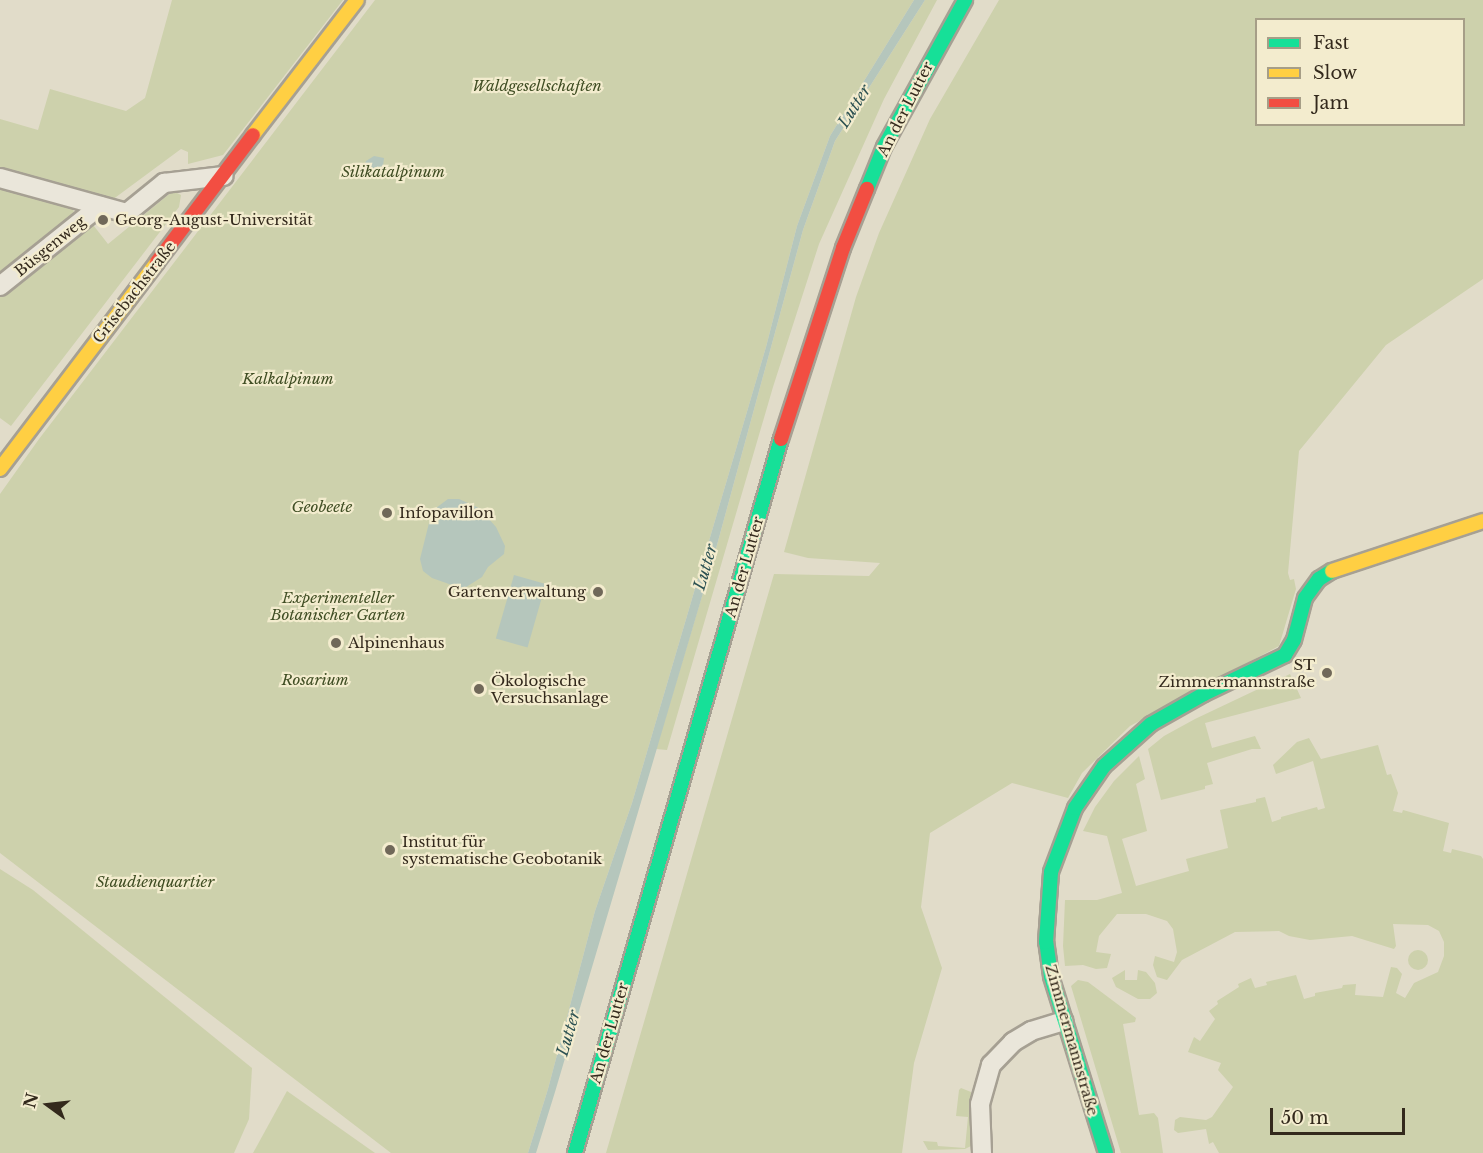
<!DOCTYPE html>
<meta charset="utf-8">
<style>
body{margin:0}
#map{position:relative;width:1483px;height:1153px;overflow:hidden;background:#e1dcc9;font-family:"Libre Baskerville",serif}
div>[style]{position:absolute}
.green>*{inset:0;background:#cdd1ac}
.round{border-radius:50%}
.water>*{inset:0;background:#b5c6bc;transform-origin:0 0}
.roads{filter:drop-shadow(2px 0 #a6a093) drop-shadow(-2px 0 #a6a093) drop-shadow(0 2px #a6a093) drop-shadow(0 -2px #a6a093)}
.street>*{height:18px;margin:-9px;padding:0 9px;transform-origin:9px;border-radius:9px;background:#eae6da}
.fast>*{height:14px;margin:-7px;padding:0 7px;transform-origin:7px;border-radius:7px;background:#16e098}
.slow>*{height:14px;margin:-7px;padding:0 7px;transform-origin:7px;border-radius:7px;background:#ffcf43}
.jam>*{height:14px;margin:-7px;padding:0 7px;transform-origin:7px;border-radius:7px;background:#f24e42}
.dots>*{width:16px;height:16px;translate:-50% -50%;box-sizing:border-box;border:3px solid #f3ecce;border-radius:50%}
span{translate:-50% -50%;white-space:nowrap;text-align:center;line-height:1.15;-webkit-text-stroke:4.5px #f3ecce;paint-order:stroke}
.park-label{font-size:15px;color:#404e24;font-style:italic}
.street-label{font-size:15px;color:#33291c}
.poi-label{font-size:15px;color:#33291c}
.left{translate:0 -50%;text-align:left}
.right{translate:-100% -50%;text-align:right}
.water-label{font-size:16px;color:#2c5152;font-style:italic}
.legend{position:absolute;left:1255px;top:18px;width:210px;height:108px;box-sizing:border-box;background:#f3ecce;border:2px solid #a69e87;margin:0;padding:8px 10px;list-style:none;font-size:18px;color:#33291c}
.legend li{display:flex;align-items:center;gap:12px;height:30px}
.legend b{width:30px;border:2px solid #a69e87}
.north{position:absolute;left:18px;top:1075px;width:60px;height:60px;-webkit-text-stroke:4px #f3ecce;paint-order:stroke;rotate:285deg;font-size:16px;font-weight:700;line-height:24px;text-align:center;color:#33291c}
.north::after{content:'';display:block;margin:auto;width:21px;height:27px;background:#33291c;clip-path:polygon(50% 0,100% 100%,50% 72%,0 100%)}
.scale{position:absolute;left:1270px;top:1108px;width:135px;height:27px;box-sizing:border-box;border:3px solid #33291c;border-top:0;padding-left:8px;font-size:18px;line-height:21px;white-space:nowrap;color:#33291c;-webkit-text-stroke:4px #f3ecce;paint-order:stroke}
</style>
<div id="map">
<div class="green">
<div style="clip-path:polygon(172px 0,343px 0,223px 155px,188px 164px,188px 152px,181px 149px,112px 200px,0 170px,0 119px,38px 130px,50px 89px,126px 111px,145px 98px)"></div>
<div style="clip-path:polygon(375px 0,914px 0,830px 136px,797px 226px,766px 347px,632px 803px,595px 911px,548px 1089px,528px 1153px,391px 1153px,0 853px,0 494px,39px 439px)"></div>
<div style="clip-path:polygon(925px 0,937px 0,884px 99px,819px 244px,773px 387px,667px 750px,656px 749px,714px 556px,803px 230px,835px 141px)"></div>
<div style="clip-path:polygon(evenodd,999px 0,1483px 0,1483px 279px,1386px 345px,1299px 451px,1288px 573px,1290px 580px,1294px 579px,1296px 589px,1279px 646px,1130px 726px,1082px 773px,1068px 798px,1012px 783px,930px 833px,921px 907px,942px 968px,914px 1063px,902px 1153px,606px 1153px,774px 574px,869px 576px,880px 563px,808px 558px,784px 552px,856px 297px,879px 233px,930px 119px,999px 0,1256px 20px,1464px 20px,1464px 124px,1256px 124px,1256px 20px)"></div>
<div style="clip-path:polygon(0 186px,71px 206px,74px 212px,71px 219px,0 277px)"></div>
<div style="clip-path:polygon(173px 191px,181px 195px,179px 207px,11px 426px,0 418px,0 293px,90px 221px,108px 244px)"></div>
<div style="clip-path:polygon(1290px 674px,1301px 698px,1205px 723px,1212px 748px,1255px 736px,1261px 749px,1252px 749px,1207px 763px,1213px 784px,1205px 786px,1205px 789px,1161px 800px,1148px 749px,1164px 736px,1195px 719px)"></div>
<div style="clip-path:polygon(1309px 738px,1321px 759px,1378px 745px,1387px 775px,1391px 774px,1398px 793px,1393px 811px,1402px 813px,1403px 810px,1449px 823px,1443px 851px,1451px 853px,1452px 849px,1481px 856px,1483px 859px,1483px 1153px,1219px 1153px,1213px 1142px,1209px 1144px,1206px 1129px,1178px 1133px,1174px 1130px,1175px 1120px,1180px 1117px,1206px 1120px,1212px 1117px,1233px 1087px,1218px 1070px,1221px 1063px,1188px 1052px,1194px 1037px,1200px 1041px,1215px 1019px,1209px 1011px,1218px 1004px,1217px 1001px,1239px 987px,1238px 984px,1251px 978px,1255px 988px,1267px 985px,1266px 982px,1296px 975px,1304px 999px,1315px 996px,1315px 993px,1342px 988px,1343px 985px,1356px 984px,1355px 995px,1383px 997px,1391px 967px,1397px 968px,1402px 974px,1396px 993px,1405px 998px,1414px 983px,1438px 972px,1444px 956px,1444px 942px,1439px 931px,1428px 925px,1393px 924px,1396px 946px,1394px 949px,1352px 936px,1310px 940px,1289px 936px,1279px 931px,1235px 932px,1182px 960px,1167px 980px,1157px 977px,1153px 965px,1155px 956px,1174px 962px,1177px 952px,1173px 929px,1167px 921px,1146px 914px,1117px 914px,1099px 936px,1096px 952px,1111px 954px,1107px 968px,1096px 969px,1083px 965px,1065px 966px,1063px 946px,1065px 900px,1097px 900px,1122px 893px,1107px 836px,1083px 831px,1095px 807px,1114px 781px,1139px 756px,1145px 779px,1136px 784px,1147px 831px,1122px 839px,1136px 886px,1189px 871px,1186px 859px,1228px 848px,1220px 810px,1256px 802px,1256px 799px,1265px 797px,1272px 822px,1281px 819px,1281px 817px,1317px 807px,1318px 810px,1325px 808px,1313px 761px,1276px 774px,1273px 765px,1297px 742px)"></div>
<div style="clip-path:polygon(0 869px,33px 890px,252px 1068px,249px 1119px,234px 1153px,0 1153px)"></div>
<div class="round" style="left:1408px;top:950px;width:20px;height:20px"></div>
<div style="clip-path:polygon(1125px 970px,1125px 980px,1137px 980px,1138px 970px,1146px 972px,1155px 983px,1157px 993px,1150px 999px,1138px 999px,1116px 987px,1112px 978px)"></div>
<div style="clip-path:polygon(1078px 980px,1088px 982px,1136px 1018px,1135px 1022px,1123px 1024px,1139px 1115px,1154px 1113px,1158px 1118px,1163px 1153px,1121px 1153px,1071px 986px)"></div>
<div style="clip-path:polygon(961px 1088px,971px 1092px,971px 1146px,965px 1149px,928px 1150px,923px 1141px,937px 1142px,938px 1146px,965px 1148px,968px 1117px,956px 1116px,959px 1090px)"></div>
<div style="clip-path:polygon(287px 1091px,375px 1153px,253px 1153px)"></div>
</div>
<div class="water">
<div style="clip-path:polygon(914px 0,925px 0,835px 141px,803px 230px,714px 556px,555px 1092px,536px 1153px,528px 1153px,548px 1089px,595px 911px,632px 803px,766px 347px,797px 226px,830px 136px)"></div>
<div style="clip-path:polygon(374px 156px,384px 158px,383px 166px,368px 171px,363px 169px,366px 161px)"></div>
<div style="clip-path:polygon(448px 499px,459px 499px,479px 508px,496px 527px,505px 546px,504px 554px,488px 567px,482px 577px,463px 589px,432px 578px,423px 571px,420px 559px,432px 511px)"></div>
<div style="left:514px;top:575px;width:33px;height:66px;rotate:16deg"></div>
</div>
<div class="roads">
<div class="street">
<div style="left:0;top:178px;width:132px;rotate:15.4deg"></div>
<div style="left:127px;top:213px;width:48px;rotate:-39deg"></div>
<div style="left:164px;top:183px;width:60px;rotate:-6.7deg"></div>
<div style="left:0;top:286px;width:128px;rotate:-38.7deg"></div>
<div style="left:982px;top:1153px;width:49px;rotate:-92.3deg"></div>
<div style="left:980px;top:1104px;width:41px;rotate:-74.2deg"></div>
<div style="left:991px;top:1065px;width:32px;rotate:-46deg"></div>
<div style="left:1013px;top:1042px;width:21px;rotate:-31deg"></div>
<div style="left:1031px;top:1031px;width:34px;rotate:-17deg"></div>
</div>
<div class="fast">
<div style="left:867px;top:189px;width:45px;rotate:-68deg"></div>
<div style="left:884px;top:147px;width:168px;rotate:-61.1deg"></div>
<div style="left:575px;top:1153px;width:743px;rotate:-73.91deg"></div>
<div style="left:1106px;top:1153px;width:185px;rotate:-107.3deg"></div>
<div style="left:1051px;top:976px;width:34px;rotate:-98deg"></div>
<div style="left:1046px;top:942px;width:70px;rotate:-85.9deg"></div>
<div style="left:1051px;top:872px;width:68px;rotate:-69.4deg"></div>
<div style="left:1075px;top:808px;width:51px;rotate:-55.4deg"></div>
<div style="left:1104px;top:766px;width:63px;rotate:-41.8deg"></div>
<div style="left:1151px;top:724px;width:61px;rotate:-29.5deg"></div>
<div style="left:1204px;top:694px;width:90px;rotate:-25.7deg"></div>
<div style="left:1285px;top:655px;width:17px;rotate:-59deg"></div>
<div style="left:1294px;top:640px;width:43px;rotate:-75.3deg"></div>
<div style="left:1305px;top:598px;width:24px;rotate:-54deg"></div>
<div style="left:1319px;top:579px;width:15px;rotate:-32deg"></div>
</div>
<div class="slow">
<div style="left:253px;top:135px;width:170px;rotate:-52.4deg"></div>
<div style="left:0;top:469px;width:260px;rotate:-52.8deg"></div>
<div style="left:1332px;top:571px;width:159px;rotate:-18.3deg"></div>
</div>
<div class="jam">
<div style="left:157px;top:262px;width:159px;rotate:-52.9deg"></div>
<div style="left:781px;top:439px;width:201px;rotate:-72deg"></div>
<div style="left:843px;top:248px;width:64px;rotate:-67.9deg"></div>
</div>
</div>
<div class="dots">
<div style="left:103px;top:220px;background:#706859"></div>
<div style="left:387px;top:513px;background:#706859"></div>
<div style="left:598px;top:592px;background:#706859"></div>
<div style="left:336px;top:643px;background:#706859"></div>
<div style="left:1327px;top:673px;background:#706859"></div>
<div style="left:479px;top:689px;background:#706859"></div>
<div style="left:390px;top:850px;background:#706859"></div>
</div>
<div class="park-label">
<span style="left:537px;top:86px">Waldgesellschaften</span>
<span style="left:393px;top:172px">Silikatalpinum</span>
<span style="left:288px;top:379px">Kalkalpinum</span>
<span style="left:322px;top:507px">Geobeete</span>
<span style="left:338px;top:606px">Experimenteller<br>Botanischer Garten</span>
<span style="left:315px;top:680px">Rosarium</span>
<span style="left:155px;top:882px">Staudienquartier</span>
</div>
<div class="street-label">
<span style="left:905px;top:109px;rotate:-63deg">An der Lutter</span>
<span style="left:50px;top:246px;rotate:-39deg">Büsgenweg</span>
<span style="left:134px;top:292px;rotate:-52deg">Grisebachstraße</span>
<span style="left:744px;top:567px;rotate:-74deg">An der Lutter</span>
<span style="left:609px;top:1033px;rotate:-74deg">An der Lutter</span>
<span style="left:1072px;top:1040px;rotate:74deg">Zimmermannstraße</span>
</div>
<div class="poi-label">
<span class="left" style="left:115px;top:220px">Georg-August-Universität</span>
<span class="left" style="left:399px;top:513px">Infopavillon</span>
<span class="right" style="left:586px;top:592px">Gartenverwaltung</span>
<span class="left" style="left:348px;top:643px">Alpinenhaus</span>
<span class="right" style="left:1315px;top:673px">ST<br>Zimmermannstraße</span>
<span class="left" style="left:491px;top:689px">Ökologische<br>Versuchsanlage</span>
<span class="left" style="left:402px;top:850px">Institut für<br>systematische Geobotanik</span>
</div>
<div class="water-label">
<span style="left:854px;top:106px;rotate:-58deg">Lutter</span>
<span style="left:705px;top:567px;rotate:-74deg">Lutter</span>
<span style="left:568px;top:1033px;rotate:-74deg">Lutter</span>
</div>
<ul class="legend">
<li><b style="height:8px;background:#16e098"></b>Fast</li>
<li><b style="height:8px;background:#ffcf43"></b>Slow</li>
<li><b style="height:8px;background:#f24e42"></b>Jam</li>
</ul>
<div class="north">N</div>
<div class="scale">50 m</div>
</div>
